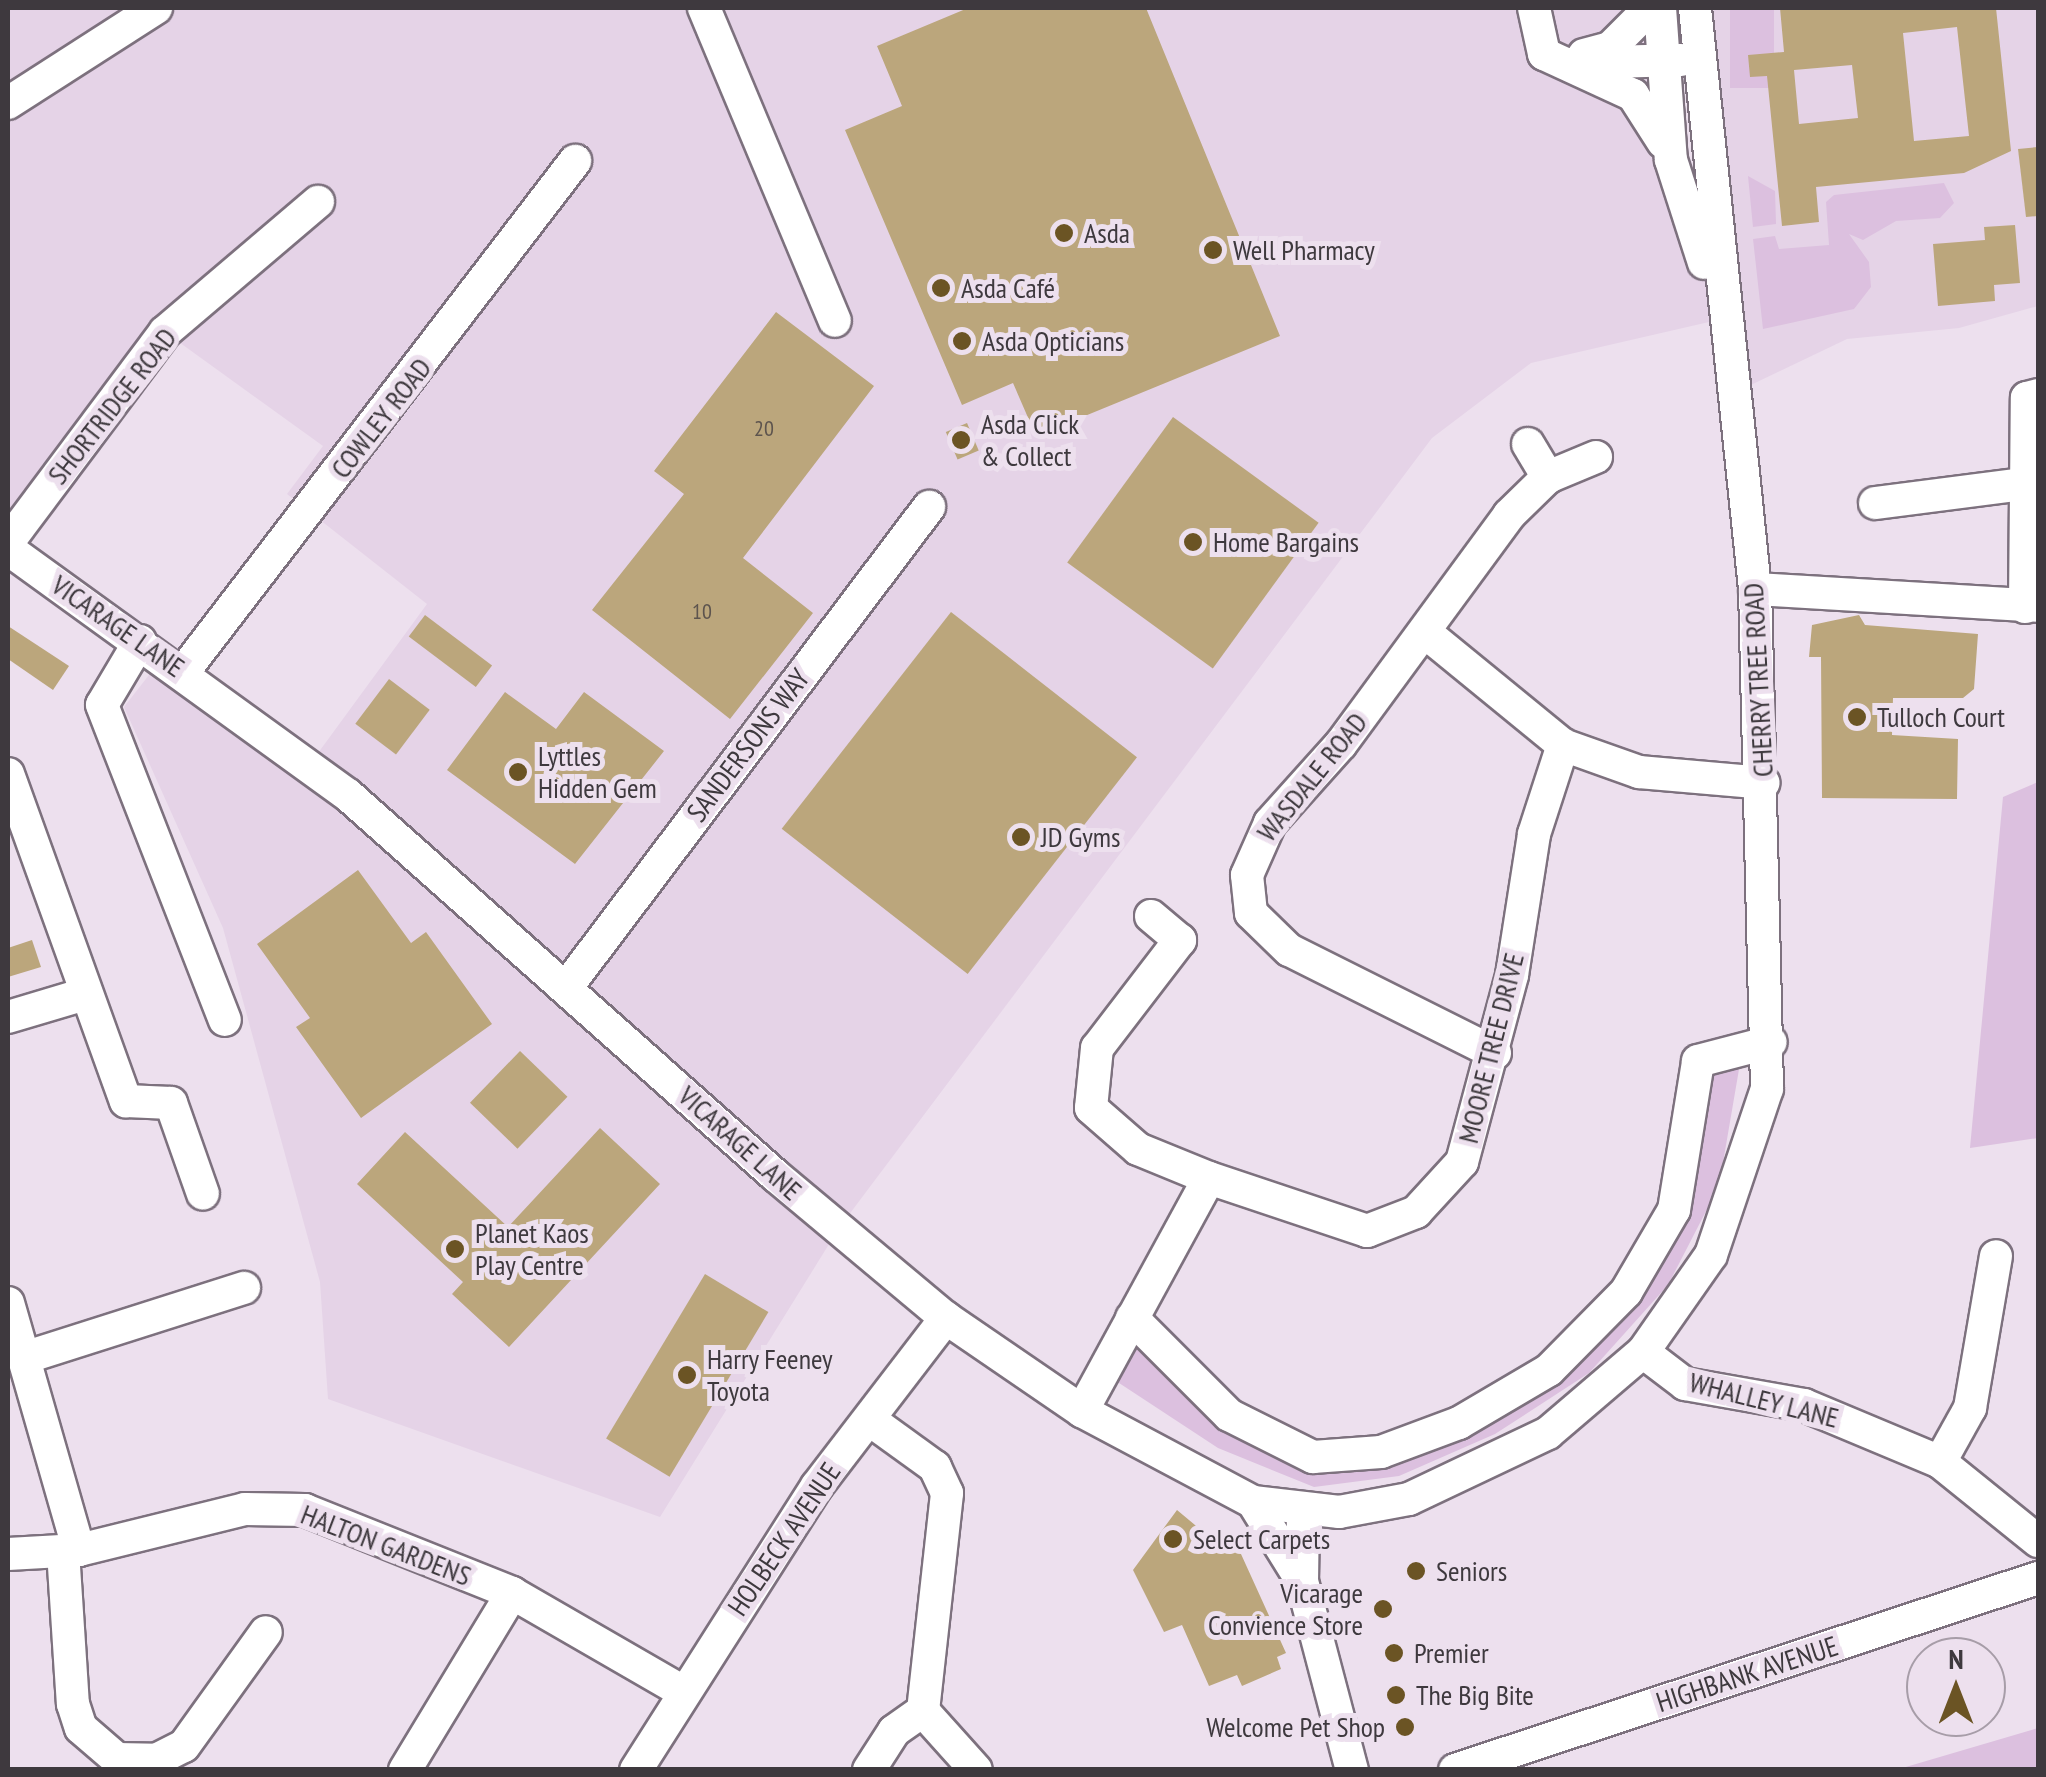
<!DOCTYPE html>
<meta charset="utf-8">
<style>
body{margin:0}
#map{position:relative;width:2046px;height:1777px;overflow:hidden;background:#ede0ee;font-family:"PT Sans Narrow",sans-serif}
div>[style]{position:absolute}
.built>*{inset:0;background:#e5d3e7}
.green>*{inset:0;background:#dcc0df;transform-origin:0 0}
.building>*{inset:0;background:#bba67c;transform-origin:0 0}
.roads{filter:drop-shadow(2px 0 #7d717e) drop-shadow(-2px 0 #7d717e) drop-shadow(0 2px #7d717e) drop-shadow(0 -2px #7d717e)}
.minor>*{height:32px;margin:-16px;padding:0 16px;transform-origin:16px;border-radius:16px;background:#fff}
.dots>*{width:28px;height:28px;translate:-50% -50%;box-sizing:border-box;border:5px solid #ede0ee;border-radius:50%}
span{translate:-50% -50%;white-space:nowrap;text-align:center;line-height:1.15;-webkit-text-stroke:10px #ede0ee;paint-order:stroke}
.number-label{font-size:22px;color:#5d544e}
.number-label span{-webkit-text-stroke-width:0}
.poi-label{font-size:28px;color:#3e393e}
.left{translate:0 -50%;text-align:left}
.right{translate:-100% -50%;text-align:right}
.street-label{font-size:28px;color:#3e393e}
.frame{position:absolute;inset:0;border:10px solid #3e393e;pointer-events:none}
.north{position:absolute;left:1906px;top:1637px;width:100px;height:100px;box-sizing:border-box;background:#ede0ee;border:2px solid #a79da8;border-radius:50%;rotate:0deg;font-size:28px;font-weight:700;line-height:40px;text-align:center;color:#3e393e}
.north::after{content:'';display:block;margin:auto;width:35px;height:45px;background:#6b5424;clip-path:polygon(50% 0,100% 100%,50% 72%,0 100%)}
</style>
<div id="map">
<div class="built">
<div style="clip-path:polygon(8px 8px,1660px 8px,1662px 60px,1721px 313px,1695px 8px,2038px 8px,2038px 306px,1959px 328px,1847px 339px,1732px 394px,1722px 319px,1531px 363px,1432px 438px,839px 1228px,660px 1517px,328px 1399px,320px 1282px,223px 928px,124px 707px,163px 657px,310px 764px,427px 604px,287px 494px,323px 446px,165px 332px,8px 542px)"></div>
</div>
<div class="green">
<div style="left:1730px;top:8px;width:44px;height:80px"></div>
<div style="clip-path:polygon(1748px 176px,1775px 191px,1776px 224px,1753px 227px)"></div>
<div style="clip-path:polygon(1944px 183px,1954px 203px,1940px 218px,1896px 221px,1863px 240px,1849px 234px,1869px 262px,1871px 287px,1854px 309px,1763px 329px,1753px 239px,1775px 236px,1779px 249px,1829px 245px,1826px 202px,1834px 195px)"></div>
<div style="clip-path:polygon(2038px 782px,2038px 1138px,1970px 1148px,2003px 797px)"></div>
<div style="clip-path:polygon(1743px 1046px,1719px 1186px,1668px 1285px,1589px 1373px,1495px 1434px,1399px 1476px,1314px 1487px,1218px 1448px,1116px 1381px,1146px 1330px,1229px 1415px,1313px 1457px,1507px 1399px,1653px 1254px,1691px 1086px)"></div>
<div style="clip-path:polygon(2038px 1728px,2038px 1769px,1899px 1769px)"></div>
</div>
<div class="building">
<div style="clip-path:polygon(968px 8px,1146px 8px,1280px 336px,1036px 436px,1013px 383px,962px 405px,845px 130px,902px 106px,877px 46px)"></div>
<div style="clip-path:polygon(evenodd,1780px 8px,1996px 8px,2011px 151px,1964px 173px,1816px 187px,1819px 222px,1782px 226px,1767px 76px,1750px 77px,1748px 55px,1784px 52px,1780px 8px,1957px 27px,1969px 136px,1914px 141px,1903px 33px,1957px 27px,1780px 8px,1852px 65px,1858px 118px,1799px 124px,1794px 70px,1852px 65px)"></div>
<div style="clip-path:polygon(2038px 147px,2038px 216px,2026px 217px,2018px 149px)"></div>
<div style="clip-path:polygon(2015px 225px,2020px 283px,1994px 285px,1995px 301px,1938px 306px,1933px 244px,1985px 240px,1984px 227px)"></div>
<div style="clip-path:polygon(776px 312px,874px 386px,743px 558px,813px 613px,730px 719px,592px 610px,684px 494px,654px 471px)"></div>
<div style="left:1173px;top:417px;width:180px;height:180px;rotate:36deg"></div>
<div style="left:967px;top:423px;width:30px;height:23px;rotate:67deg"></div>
<div style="left:951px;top:612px;width:236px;height:275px;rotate:38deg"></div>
<div style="left:425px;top:615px;width:84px;height:27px;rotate:37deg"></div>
<div style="clip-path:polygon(1859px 615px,1865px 625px,1978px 634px,1974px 689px,1963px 698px,1893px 698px,1892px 735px,1958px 739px,1957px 799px,1822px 798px,1821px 657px,1809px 657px,1812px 625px)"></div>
<div style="clip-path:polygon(8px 626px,69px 666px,53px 690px,8px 659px)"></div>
<div style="left:389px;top:679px;width:51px;height:56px;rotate:37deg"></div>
<div style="clip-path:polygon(505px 692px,556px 729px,584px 692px,664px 751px,575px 864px,447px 770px)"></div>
<div style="clip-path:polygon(358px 870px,411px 943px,426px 932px,492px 1024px,361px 1118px,296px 1027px,310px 1018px,257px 944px)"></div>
<div style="clip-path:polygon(32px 940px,41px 967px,8px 977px,8px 948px)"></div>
<div style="left:520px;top:1051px;width:66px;height:72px;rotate:44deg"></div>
<div style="clip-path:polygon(600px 1128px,660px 1184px,509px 1347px,452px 1294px,463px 1282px,357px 1184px,405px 1132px,508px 1227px)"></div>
<div style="left:705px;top:1274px;width:74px;height:192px;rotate:31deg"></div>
<div style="clip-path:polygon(1177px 1510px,1213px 1540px,1231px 1532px,1286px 1653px,1277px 1657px,1281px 1669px,1242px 1686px,1237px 1675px,1209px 1686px,1182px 1625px,1164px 1632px,1133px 1570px)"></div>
</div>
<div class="roads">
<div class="minor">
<div style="left:704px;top:8px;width:339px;rotate:67.3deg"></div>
<div style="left:1534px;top:8px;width:47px;rotate:77.7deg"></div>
<div style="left:1544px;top:54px;width:98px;rotate:24.7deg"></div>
<div style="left:1633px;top:95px;width:56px;rotate:57.4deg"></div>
<div style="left:1660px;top:8px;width:152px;rotate:85.9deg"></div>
<div style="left:1671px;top:160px;width:108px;rotate:72.2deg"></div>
<div style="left:1584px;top:55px;width:27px;rotate:-15deg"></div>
<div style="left:1610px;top:48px;width:57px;rotate:-45deg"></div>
<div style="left:1575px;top:63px;width:106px;rotate:-1.6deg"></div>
<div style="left:8px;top:103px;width:176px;rotate:-32.7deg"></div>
<div style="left:1528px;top:444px;width:39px;rotate:59deg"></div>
<div style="left:1875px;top:503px;width:150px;rotate:-7.3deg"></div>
<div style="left:8px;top:542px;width:262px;rotate:-53.2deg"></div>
<div style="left:165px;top:332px;width:201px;rotate:-40.4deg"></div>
<div style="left:8px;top:549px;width:420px;rotate:35.9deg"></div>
<div style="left:348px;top:795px;width:573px;rotate:41.68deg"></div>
<div style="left:776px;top:1176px;width:222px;rotate:39.9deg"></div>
<div style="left:946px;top:1318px;width:165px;rotate:34.4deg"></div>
<div style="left:1082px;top:1411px;width:194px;rotate:28deg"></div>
<div style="left:1253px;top:1502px;width:87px;rotate:6.6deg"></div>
<div style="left:1339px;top:1512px;width:71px;rotate:-10.5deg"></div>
<div style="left:1409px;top:1499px;width:154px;rotate:-25.4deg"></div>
<div style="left:1548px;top:1433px;width:125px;rotate:-40.5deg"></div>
<div style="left:1643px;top:1352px;width:118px;rotate:-55deg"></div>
<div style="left:1711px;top:1255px;width:175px;rotate:-71.4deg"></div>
<div style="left:1767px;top:1089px;width:500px;rotate:-91.37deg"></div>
<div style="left:1755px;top:589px;width:584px;rotate:-95.9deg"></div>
<div style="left:1755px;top:589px;width:284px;rotate:3.4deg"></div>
<div style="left:2025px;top:607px;width:209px;rotate:-89.5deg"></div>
<div style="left:2027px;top:398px;width:11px;rotate:-15deg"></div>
<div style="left:1426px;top:633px;width:177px;rotate:39.3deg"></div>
<div style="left:1563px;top:745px;width:81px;rotate:19.6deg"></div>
<div style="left:1639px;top:772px;width:125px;rotate:5deg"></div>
<div style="left:140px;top:641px;width:74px;rotate:120.7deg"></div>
<div style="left:102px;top:705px;width:338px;rotate:68.7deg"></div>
<div style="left:184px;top:671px;width:643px;rotate:-52.52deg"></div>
<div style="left:8px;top:774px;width:348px;rotate:70.2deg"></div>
<div style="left:126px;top:1101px;width:45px;rotate:2.5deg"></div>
<div style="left:171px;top:1103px;width:96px;rotate:70.6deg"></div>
<div style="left:1151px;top:916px;width:38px;rotate:40deg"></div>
<div style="left:1180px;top:940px;width:136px;rotate:127.5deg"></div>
<div style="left:1097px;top:1048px;width:60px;rotate:95.7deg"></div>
<div style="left:1091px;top:1108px;width:62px;rotate:41.1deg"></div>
<div style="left:1138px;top:1149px;width:77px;rotate:22.2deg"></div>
<div style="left:569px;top:984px;width:598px;rotate:-52.96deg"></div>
<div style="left:8px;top:1017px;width:80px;rotate:-16.6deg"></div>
<div style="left:1495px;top:1053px;width:230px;rotate:-153.4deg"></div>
<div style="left:1289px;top:950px;width:53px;rotate:-135.8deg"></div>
<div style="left:1251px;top:913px;width:38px;rotate:-96deg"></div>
<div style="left:1247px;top:875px;width:57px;rotate:-66.1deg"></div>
<div style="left:1270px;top:823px;width:106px;rotate:-48.1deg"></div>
<div style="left:1341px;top:744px;width:284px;rotate:-53.7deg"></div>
<div style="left:1509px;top:515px;width:54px;rotate:-44.3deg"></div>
<div style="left:1548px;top:477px;width:52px;rotate:-22.6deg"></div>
<div style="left:8px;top:1303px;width:257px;rotate:74deg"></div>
<div style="left:1132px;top:1318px;width:137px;rotate:45deg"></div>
<div style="left:1229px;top:1415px;width:94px;rotate:26.6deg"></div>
<div style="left:1313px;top:1457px;width:68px;rotate:-4.2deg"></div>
<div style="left:1381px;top:1452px;width:83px;rotate:-20.4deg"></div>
<div style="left:1459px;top:1423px;width:104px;rotate:-30.5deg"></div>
<div style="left:1549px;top:1370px;width:110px;rotate:-45.4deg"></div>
<div style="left:1626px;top:1292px;width:95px;rotate:-59.7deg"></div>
<div style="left:1674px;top:1210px;width:151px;rotate:-80.8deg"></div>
<div style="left:1698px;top:1061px;width:75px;rotate:-14.6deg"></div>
<div style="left:1643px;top:1352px;width:53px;rotate:37.3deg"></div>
<div style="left:1685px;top:1384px;width:121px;rotate:10deg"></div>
<div style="left:1804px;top:1405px;width:147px;rotate:22.7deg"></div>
<div style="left:1940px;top:1462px;width:126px;rotate:38.9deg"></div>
<div style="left:24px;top:1358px;width:231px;rotate:-17.7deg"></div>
<div style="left:1082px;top:1411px;width:265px;rotate:-61.4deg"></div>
<div style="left:1209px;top:1178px;width:167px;rotate:18.5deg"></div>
<div style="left:1367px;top:1231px;width:53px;rotate:-21.2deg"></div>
<div style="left:1416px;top:1212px;width:68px;rotate:-47.4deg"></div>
<div style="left:1462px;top:1162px;width:194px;rotate:-75deg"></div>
<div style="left:1512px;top:975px;width:143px;rotate:-81.1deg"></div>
<div style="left:1534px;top:834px;width:94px;rotate:-72deg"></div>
<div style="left:1940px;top:1462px;width:62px;rotate:-60.9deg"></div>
<div style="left:1970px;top:1408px;width:154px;rotate:-80.3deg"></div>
<div style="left:1253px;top:1502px;width:93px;rotate:58.2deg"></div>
<div style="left:1303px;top:1511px;width:70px;rotate:90.8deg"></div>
<div style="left:1302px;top:1581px;width:196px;rotate:75.2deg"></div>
<div style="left:63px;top:1551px;width:153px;rotate:86.3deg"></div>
<div style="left:73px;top:1704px;width:25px;rotate:72deg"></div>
<div style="left:81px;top:1728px;width:48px;rotate:40.7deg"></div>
<div style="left:117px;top:1759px;width:39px;rotate:1deg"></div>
<div style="left:156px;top:1760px;width:31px;rotate:-27deg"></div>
<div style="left:184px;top:1746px;width:140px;rotate:-54.3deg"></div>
<div style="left:8px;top:1554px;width:71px;rotate:-3.2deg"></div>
<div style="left:79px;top:1550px;width:171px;rotate:-13.9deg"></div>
<div style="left:245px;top:1509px;width:60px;rotate:1deg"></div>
<div style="left:305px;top:1510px;width:223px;rotate:21.8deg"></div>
<div style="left:512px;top:1593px;width:196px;rotate:30deg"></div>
<div style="left:923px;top:1711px;width:79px;rotate:48.1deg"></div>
<div style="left:405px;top:1770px;width:207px;rotate:-58.8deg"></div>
<div style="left:636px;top:1770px;width:337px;rotate:-57.5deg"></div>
<div style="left:817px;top:1486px;width:212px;rotate:-52.5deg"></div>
<div style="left:869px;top:1770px;width:46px;rotate:-57.3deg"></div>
<div style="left:894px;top:1731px;width:35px;rotate:-35deg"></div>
<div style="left:923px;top:1711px;width:219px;rotate:-83.7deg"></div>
<div style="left:947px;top:1493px;width:29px;rotate:-115deg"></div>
<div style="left:935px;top:1467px;width:80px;rotate:-144.1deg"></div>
<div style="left:1455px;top:1770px;width:614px;rotate:-18.23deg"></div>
</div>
</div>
<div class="dots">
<div style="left:1064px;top:233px;background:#6b5424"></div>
<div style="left:1213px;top:250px;background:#6b5424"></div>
<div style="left:941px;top:288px;background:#6b5424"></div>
<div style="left:962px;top:341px;background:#6b5424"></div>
<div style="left:961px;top:440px;background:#6b5424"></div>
<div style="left:1193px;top:542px;background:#6b5424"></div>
<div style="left:1857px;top:717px;background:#6b5424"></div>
<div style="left:518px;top:772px;background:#6b5424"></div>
<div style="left:1021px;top:837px;background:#6b5424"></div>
<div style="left:455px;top:1249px;background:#6b5424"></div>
<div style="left:687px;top:1375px;background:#6b5424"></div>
<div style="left:1173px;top:1539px;background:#6b5424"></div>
<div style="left:1416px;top:1571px;background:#6b5424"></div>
<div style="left:1383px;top:1609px;background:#6b5424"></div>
<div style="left:1394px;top:1653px;background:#6b5424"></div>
<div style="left:1396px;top:1695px;background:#6b5424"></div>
<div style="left:1405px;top:1727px;background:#6b5424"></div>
</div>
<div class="number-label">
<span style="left:764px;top:429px">20</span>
<span style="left:702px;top:612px">10</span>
</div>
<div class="poi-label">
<span class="left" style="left:1084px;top:233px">Asda</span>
<span class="left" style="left:1233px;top:250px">Well Pharmacy</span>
<span class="left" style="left:961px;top:288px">Asda Café</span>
<span class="left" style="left:982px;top:341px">Asda Opticians</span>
<span class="left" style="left:981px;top:440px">Asda Click<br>&amp; Collect</span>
<span class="left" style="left:1213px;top:542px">Home Bargains</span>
<span class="left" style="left:1877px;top:717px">Tulloch Court</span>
<span class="left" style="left:538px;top:772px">Lyttles<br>Hidden Gem</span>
<span class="left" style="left:1041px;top:837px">JD Gyms</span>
<span class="left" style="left:475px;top:1249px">Planet Kaos<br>Play Centre</span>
<span class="left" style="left:707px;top:1375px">Harry Feeney<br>Toyota</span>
<span class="left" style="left:1193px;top:1539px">Select Carpets</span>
<span class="left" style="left:1436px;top:1571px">Seniors</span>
<span class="right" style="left:1363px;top:1609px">Vicarage<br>Convience Store</span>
<span class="left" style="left:1414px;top:1653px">Premier</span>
<span class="left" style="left:1416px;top:1695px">The Big Bite</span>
<span class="right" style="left:1385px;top:1727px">Welcome Pet Shop</span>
</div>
<div class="street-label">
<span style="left:112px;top:406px;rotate:-52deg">SHORTRIDGE ROAD</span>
<span style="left:381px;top:418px;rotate:-52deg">COWLEY ROAD</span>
<span style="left:118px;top:626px;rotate:35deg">VICARAGE LANE</span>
<span style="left:1758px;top:680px;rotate:-93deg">CHERRY TREE ROAD</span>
<span style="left:748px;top:745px;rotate:-53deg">SANDERSONS WAY</span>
<span style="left:1312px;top:777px;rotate:-51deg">WASDALE ROAD</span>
<span style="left:1491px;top:1048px;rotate:-76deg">MOORE TREE DRIVE</span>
<span style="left:740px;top:1143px;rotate:42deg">VICARAGE LANE</span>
<span style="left:1764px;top:1400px;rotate:14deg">WHALLEY LANE</span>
<span style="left:784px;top:1539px;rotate:-56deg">HOLBECK AVENUE</span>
<span style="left:386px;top:1545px;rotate:21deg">HALTON GARDENS</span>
<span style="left:1747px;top:1674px;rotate:-18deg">HIGHBANK AVENUE</span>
</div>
<div class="frame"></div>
<div class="north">N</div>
</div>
